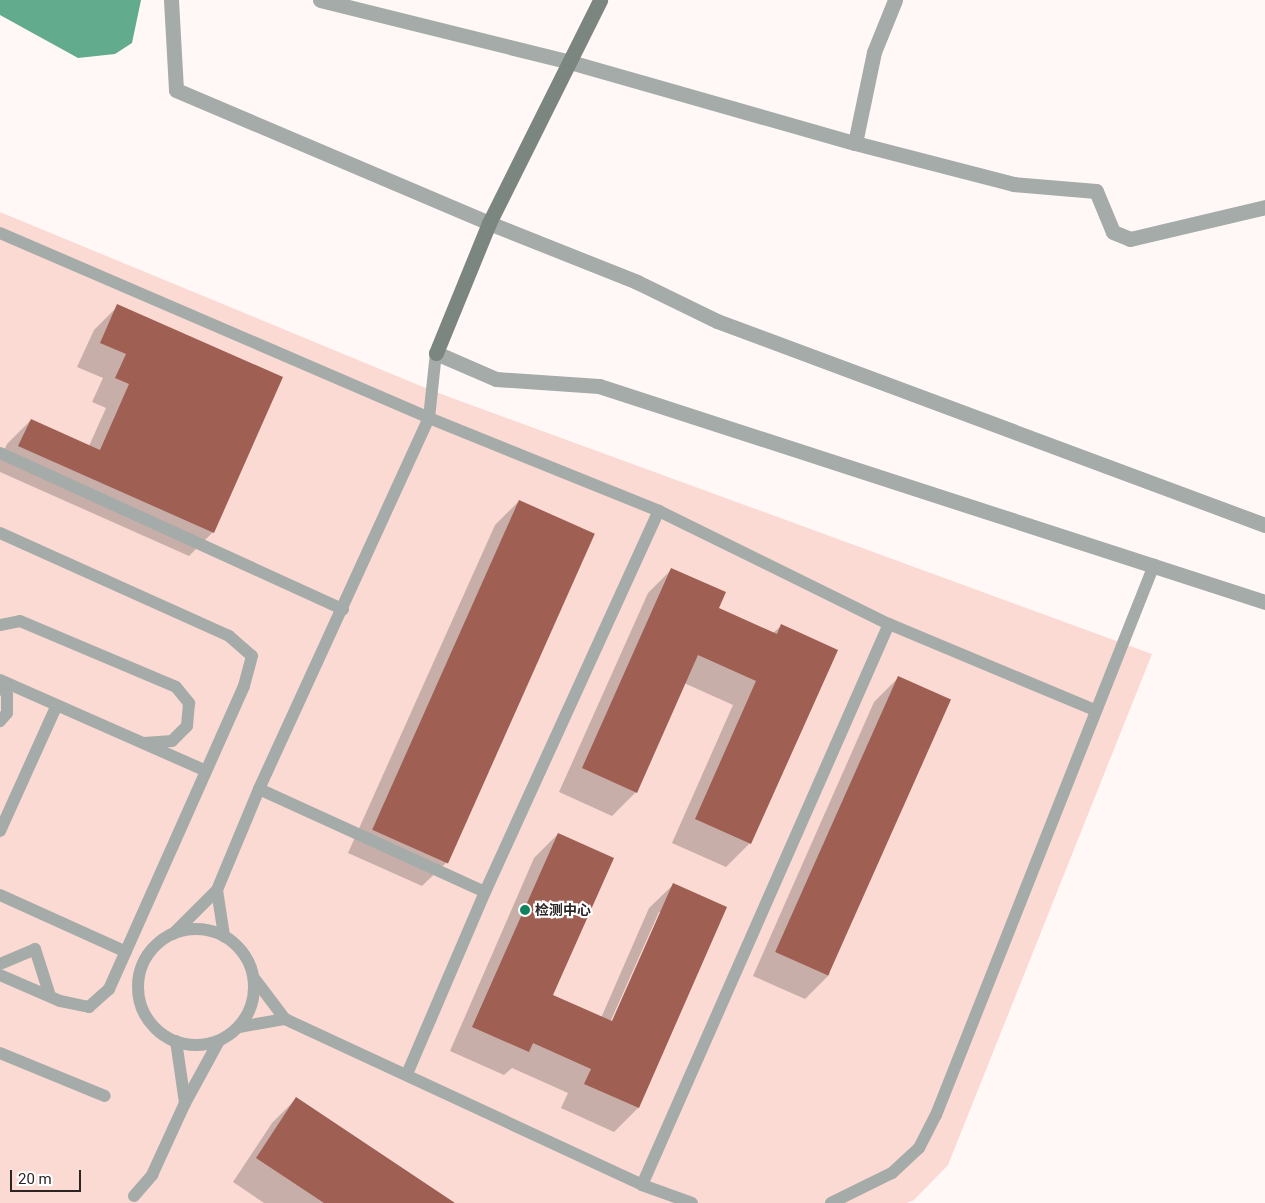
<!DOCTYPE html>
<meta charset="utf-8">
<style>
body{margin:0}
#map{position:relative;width:1265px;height:1203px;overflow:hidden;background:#fff8f6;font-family:Roboto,"Noto Sans SC",sans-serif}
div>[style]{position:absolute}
.green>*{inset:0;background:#fbdad3}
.water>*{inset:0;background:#63ab8d}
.shadow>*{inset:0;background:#0003}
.building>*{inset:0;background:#9f5f53;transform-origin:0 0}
.lane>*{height:12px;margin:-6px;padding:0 6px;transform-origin:6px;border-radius:6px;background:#a5aba8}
.lane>.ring{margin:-6px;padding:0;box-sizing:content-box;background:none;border:12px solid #a5aba8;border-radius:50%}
.street>*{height:15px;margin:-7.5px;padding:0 7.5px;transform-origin:7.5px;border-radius:7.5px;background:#a5aba8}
.secondary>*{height:15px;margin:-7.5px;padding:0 7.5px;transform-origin:7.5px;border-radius:7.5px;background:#7c8681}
.dots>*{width:14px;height:14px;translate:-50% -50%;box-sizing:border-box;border:2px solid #fff;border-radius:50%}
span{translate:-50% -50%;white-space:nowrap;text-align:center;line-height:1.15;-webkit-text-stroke:4.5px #fff;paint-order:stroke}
.poi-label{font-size:14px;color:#2b2423;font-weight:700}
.left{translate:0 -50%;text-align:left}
.scale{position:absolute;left:10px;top:1170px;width:71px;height:22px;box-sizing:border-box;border:2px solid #2b2423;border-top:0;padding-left:6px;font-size:15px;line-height:18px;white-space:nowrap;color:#2b2423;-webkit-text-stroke:4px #fff;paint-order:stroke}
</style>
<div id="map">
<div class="green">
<div style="clip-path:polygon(0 212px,433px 391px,1152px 654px,948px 1165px,914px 1200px,907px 1203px,0 1203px)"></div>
</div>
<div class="water">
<div style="clip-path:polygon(0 0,141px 0,132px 43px,115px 54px,78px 58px,0 15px)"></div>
</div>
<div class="shadow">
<div style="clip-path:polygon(118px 306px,213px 532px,189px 556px,0 472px,0 460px,7px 444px,31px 420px,89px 446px,106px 408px,92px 402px,103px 378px,77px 367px,94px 330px)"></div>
<div style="clip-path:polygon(519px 501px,593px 534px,446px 863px,422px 886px,348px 853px,495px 525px)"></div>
<div style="clip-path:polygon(672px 569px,717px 608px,773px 633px,781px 626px,750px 843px,726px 867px,672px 843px,733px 705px,684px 683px,636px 792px,612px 816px,559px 792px,648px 593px)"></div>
<div style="clip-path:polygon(898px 678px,829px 975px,805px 999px,753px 976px,874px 702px)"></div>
<div style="clip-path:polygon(evenodd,558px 834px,552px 996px,601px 1018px,649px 908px,673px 885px,726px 908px,638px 1108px,614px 1132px,561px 1108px,568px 1093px,512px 1068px,504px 1075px,450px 1051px,534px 858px,558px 834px,659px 912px,662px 912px,611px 1028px,608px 1027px,659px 912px)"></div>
<div style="clip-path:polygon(296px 1099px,453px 1203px,264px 1203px,233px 1182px,272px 1123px)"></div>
</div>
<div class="building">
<div style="clip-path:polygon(117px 304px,283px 377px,214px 533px,18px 446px,31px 419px,100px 450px,129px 384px,115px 378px,126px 354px,100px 343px)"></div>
<div style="left:519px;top:500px;width:83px;height:361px;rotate:24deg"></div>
<div style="clip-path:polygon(671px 568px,726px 592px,719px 608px,777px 634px,781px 624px,838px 650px,751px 844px,695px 819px,756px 681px,698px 655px,637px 793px,582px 768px)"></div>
<div style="left:898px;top:676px;width:58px;height:302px;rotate:24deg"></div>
<div style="clip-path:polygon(558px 833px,614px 858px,553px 995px,612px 1021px,673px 883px,727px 907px,639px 1108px,584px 1084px,591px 1069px,533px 1043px,529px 1052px,472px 1027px)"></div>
<div style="clip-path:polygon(296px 1097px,455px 1203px,324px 1203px,256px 1158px)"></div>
</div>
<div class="lane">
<div style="left:0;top:233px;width:467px;rotate:23.3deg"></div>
<div style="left:429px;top:418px;width:248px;rotate:22deg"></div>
<div style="left:659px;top:511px;width:256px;rotate:26.2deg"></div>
<div style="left:889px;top:624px;width:223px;rotate:22.7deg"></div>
<div style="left:0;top:453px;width:377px;rotate:24.5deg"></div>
<div style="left:0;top:533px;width:251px;rotate:24.2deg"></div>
<div style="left:229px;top:636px;width:30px;rotate:41deg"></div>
<div style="left:252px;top:656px;width:31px;rotate:105deg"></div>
<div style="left:244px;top:686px;width:332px;rotate:114deg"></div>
<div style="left:109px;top:989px;width:27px;rotate:138deg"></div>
<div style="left:89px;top:1007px;width:30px;rotate:-168deg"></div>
<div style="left:60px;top:1001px;width:65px;rotate:-156.6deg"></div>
<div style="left:0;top:625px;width:20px;rotate:-11deg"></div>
<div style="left:20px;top:621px;width:169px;rotate:22.9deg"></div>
<div style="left:176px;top:687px;width:21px;rotate:51deg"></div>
<div style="left:189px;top:703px;width:23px;rotate:95deg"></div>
<div style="left:187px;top:726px;width:21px;rotate:135deg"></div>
<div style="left:172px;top:741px;width:28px;rotate:176deg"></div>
<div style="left:0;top:680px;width:225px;rotate:23.8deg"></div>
<div style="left:0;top:683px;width:14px;rotate:60deg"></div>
<div style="left:7px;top:695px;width:18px;rotate:90deg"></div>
<div style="left:7px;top:713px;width:11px;rotate:131deg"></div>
<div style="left:259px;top:789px;width:248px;rotate:24.5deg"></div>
<div style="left:0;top:831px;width:138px;rotate:-65.7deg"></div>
<div style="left:217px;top:890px;width:109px;rotate:-67.4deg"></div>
<div style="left:259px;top:789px;width:408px;rotate:-65.4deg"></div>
<div style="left:429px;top:418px;width:65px;rotate:-83.9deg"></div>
<div style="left:0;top:895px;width:138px;rotate:24.3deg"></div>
<div class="ring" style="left:138px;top:929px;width:104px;height:104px"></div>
<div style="left:173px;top:934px;width:62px;rotate:-45deg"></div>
<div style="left:217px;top:890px;width:47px;rotate:81.3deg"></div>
<div style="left:0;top:964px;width:38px;rotate:-23deg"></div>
<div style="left:35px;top:949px;width:49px;rotate:72.3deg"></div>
<div style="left:285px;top:1019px;width:394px;rotate:24.9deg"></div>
<div style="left:642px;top:1185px;width:53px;rotate:19.8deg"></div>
<div style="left:239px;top:1027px;width:47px;rotate:-9.9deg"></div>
<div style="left:285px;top:1019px;width:51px;rotate:-127.1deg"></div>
<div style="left:176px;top:1041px;width:63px;rotate:81.7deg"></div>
<div style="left:185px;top:1103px;width:71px;rotate:-61.3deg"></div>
<div style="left:0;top:1053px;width:113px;rotate:22.3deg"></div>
<div style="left:407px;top:1074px;width:198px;rotate:-66.8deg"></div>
<div style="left:485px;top:892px;width:419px;rotate:-65.5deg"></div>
<div style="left:642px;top:1185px;width:613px;rotate:-66.24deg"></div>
<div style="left:134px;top:1196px;width:28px;rotate:-49deg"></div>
<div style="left:152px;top:1175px;width:79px;rotate:-65.4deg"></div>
<div style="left:831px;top:1203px;width:68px;rotate:-26.2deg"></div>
<div style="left:892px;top:1173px;width:37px;rotate:-43deg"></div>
<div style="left:919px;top:1148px;width:37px;rotate:-63deg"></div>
<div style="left:936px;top:1115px;width:592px;rotate:-68.38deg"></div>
</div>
<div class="street">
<div style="left:171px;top:0;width:90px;rotate:86.8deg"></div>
<div style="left:176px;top:90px;width:340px;rotate:23deg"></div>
<div style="left:489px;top:223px;width:159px;rotate:21.7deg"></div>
<div style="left:637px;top:282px;width:89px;rotate:26deg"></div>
<div style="left:717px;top:321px;width:585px;rotate:20.42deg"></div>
<div style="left:320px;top:0;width:258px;rotate:13.9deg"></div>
<div style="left:570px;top:62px;width:296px;rotate:15.9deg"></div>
<div style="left:855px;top:143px;width:163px;rotate:14.5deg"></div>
<div style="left:1013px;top:184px;width:83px;rotate:4.8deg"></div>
<div style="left:1096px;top:191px;width:44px;rotate:67.5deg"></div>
<div style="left:1113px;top:232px;width:18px;rotate:22deg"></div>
<div style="left:1130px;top:239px;width:139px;rotate:-13.3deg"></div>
<div style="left:855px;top:143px;width:93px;rotate:-78.2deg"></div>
<div style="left:874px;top:52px;width:56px;rotate:-68deg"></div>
<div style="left:436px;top:353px;width:65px;rotate:23.4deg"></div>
<div style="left:496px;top:379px;width:103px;rotate:3.9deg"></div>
<div style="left:599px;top:386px;width:700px;rotate:17.97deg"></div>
</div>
<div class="secondary">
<div style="left:436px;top:353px;width:140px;rotate:-67.8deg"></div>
<div style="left:489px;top:223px;width:249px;rotate:-63.5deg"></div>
</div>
<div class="dots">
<div style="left:525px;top:910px;background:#11815e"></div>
</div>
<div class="poi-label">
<span class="left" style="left:535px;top:910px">检测中心</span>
</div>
<div class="scale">20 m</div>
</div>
